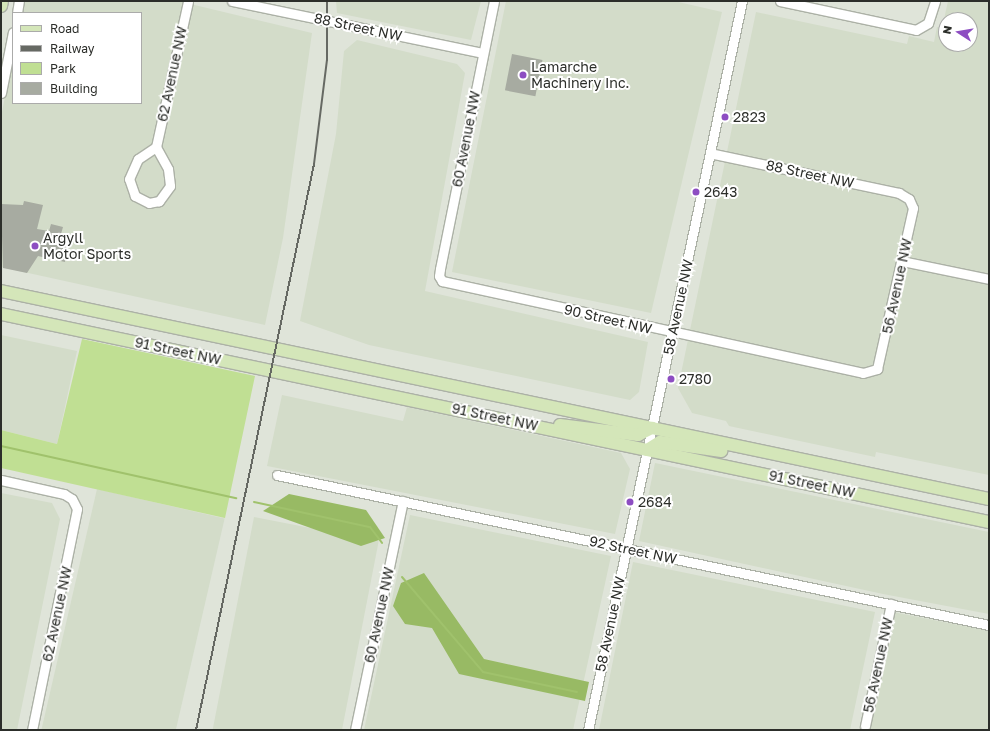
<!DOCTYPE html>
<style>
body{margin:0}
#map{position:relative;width:990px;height:731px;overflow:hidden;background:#dfe4d9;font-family:"Golos Text",sans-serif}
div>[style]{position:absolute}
.built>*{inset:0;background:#d3dcc9;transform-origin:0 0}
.green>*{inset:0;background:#c0df93}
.forest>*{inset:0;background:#98ba64}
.stream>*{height:2px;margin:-1px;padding:0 1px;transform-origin:1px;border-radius:1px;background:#a0c26c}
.building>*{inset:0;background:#a7aba1;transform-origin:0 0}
.roads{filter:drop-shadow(1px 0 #acb1a6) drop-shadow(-1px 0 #acb1a6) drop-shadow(0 1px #acb1a6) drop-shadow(0 -1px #acb1a6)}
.minor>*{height:9px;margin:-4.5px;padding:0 4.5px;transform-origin:4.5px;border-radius:4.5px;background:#fff}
.major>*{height:12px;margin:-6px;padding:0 6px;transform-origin:6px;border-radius:6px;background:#d4e6b9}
.rail>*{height:2px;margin:-1px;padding:0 1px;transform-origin:1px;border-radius:1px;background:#666963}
.dots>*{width:11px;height:11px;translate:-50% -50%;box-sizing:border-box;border:2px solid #fff;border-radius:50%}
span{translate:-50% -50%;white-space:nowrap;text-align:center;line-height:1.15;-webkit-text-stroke:4px #fff;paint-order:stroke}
.street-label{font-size:14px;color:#2c2e2a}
.poi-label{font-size:14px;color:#2c2e2a}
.left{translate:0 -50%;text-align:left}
.frame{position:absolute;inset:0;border:2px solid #2c2e2a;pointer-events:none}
.legend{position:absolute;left:12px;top:12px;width:130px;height:92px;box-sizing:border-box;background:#fff;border:1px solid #ababaa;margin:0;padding:5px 7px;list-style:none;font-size:12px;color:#2c2e2a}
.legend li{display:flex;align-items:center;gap:8px;height:20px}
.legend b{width:20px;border:1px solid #ababaa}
.north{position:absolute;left:938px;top:12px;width:40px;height:40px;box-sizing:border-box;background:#fff;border:1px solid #ababaa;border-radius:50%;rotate:282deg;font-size:11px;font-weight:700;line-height:16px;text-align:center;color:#2c2e2a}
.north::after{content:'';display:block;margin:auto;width:14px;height:18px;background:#8d4dc2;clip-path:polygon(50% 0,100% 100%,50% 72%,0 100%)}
</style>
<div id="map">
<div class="built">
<div style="clip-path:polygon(24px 1px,178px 1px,312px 33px,283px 238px,265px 325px,1px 267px,1px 117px,13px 56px,13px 103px,141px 103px,141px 13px,21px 13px)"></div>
<div style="clip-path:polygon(336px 1px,481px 1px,471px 40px,337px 13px)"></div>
<div style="clip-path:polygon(506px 1px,674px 1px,722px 12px,651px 313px,452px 272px)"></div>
<div style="clip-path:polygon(evenodd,948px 1px,989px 1px,989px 475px,876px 452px,875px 457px,729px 426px,726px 421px,692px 413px,678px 388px,756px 12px,907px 44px,909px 36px,934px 42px,937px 27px,942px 28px,948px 1px,946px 20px,970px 20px,970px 44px,946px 44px,946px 20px)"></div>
<div style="clip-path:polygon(357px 40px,457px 64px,465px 73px,425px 291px,648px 342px,639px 392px,630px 400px,369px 345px,300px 321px,336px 134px,344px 51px)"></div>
<div style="clip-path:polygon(1px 335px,77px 351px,57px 444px,1px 430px)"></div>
<div style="clip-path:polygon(282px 395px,403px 421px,407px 407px,621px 453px,630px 469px,615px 534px,267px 466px)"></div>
<div style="clip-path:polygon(655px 463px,989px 532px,989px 614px,883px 594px,639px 541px)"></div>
<div style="left:97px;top:489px;width:131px;height:247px;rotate:13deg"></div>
<div style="clip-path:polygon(1px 493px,52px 503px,60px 519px,17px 730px,1px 730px)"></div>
<div style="clip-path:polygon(410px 515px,611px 556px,573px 730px,364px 730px)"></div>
<div style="left:254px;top:517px;width:127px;height:217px;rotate:11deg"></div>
<div style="clip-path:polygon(633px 562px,875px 612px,850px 730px,599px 730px)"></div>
<div style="clip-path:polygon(893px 612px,989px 631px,989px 730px,869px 730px)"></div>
</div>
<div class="green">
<div style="clip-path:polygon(82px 339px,255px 376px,225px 518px,1px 468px,1px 430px,57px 444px)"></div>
</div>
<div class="forest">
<div style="clip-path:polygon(289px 494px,366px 510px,385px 538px,361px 546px,263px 511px)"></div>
<div style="clip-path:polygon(424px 573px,484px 659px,589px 682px,585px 701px,459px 674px,432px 628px,405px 624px,393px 606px,401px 583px)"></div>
</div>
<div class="stream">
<div style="left:1px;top:446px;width:241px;rotate:12.5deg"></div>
<div style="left:254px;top:502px;width:119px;rotate:12.2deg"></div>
<div style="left:370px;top:527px;width:20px;rotate:53deg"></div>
<div style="left:402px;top:577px;width:125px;rotate:49.5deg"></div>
<div style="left:483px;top:672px;width:96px;rotate:12deg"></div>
</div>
<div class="building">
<div style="left:512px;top:54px;width:31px;height:37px;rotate:11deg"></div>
<div style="clip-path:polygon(24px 201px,43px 205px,37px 229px,49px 231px,51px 224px,63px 227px,61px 234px,70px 236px,65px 262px,38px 256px,27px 273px,3px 268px,1px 204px,23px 205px)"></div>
</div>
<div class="roads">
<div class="minor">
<div style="left:232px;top:1px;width:256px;rotate:11.7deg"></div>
<div style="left:494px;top:1px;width:273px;rotate:101.4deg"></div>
<div style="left:440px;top:269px;width:7px;rotate:98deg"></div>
<div style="left:439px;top:276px;width:6px;rotate:59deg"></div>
<div style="left:442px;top:281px;width:431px;rotate:12.3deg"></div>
<div style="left:863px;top:373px;width:15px;rotate:-16deg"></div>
<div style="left:877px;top:369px;width:165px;rotate:-77.4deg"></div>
<div style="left:913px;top:208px;width:10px;rotate:-114deg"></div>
<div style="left:909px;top:199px;width:12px;rotate:-149deg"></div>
<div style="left:899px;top:193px;width:193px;rotate:-168.1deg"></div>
<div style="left:780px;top:1px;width:139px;rotate:12deg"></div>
<div style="left:916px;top:30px;width:14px;rotate:-30deg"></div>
<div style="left:928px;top:23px;width:23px;rotate:-72deg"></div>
<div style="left:17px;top:13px;width:12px;rotate:-81deg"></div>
<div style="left:1px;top:93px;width:62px;rotate:-78.9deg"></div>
<div style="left:156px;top:147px;width:25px;rotate:61deg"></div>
<div style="left:168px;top:169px;width:17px;rotate:83deg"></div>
<div style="left:170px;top:186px;width:19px;rotate:126deg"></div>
<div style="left:159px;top:201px;width:10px;rotate:169deg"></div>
<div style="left:149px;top:203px;width:16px;rotate:-153deg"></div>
<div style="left:135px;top:196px;width:18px;rotate:-109deg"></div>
<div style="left:129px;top:179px;width:22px;rotate:-66deg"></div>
<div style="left:138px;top:159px;width:22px;rotate:-34deg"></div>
<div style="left:156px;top:147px;width:149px;rotate:-77.6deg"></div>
<div style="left:902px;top:261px;width:89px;rotate:11.7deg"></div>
<div style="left:277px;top:475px;width:728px;rotate:11.9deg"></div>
<div style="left:1px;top:480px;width:65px;rotate:12.5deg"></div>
<div style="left:64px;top:494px;width:9px;rotate:32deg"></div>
<div style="left:72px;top:499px;width:11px;rotate:63deg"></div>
<div style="left:77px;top:509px;width:226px;rotate:101.5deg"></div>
<div style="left:865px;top:726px;width:125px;rotate:-78deg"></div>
<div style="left:355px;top:730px;width:234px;rotate:-78.2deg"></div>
<div style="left:588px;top:730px;width:745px;rotate:-78.07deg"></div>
</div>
<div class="major">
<div style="left:1px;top:6px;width:5px;rotate:-79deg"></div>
<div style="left:1px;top:291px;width:1010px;rotate:11.89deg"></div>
<div style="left:1px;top:314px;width:1010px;rotate:11.89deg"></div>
<div style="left:560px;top:425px;width:79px;rotate:7.3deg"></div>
<div style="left:638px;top:435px;width:16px;rotate:-27deg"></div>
<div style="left:647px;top:450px;width:15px;rotate:-32deg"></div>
<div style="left:660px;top:442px;width:62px;rotate:8.4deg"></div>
</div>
</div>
<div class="rail">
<div style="left:196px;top:730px;width:578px;rotate:-78.22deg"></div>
<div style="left:314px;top:164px;width:105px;rotate:-82.9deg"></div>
<div style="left:327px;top:60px;width:59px;rotate:-90deg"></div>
</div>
<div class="dots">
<div style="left:523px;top:75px;background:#8d4dc2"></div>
<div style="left:725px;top:117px;background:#8d4dc2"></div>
<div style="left:696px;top:192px;background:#8d4dc2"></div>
<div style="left:35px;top:246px;background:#8d4dc2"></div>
<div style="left:671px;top:379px;background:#8d4dc2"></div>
<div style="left:630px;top:502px;background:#8d4dc2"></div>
</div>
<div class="street-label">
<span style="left:358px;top:27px;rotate:12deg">88 Street NW</span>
<span style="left:172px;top:74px;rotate:-78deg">62 Avenue NW</span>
<span style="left:466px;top:139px;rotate:-79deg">60 Avenue NW</span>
<span style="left:810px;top:174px;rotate:12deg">88 Street NW</span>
<span style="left:897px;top:286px;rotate:-78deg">56 Avenue NW</span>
<span style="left:678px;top:307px;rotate:-78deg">58 Avenue NW</span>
<span style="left:608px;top:319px;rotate:13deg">90 Street NW</span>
<span style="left:178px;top:351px;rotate:12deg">91 Street NW</span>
<span style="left:495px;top:417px;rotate:12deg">91 Street NW</span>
<span style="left:812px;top:484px;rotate:12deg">91 Street NW</span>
<span style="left:633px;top:550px;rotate:12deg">92 Street NW</span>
<span style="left:57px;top:614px;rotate:-78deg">62 Avenue NW</span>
<span style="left:379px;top:615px;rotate:-78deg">60 Avenue NW</span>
<span style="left:610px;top:624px;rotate:-78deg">58 Avenue NW</span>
<span style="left:878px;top:665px;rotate:-78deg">56 Avenue NW</span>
</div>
<div class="poi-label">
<span class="left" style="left:531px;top:75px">Lamarche<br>Machinery Inc.</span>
<span class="left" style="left:733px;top:117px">2823</span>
<span class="left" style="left:704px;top:192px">2643</span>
<span class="left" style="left:43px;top:246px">Argyll<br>Motor Sports</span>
<span class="left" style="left:679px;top:379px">2780</span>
<span class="left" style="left:638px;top:502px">2684</span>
</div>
<div class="frame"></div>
<ul class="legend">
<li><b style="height:5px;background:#d4e6b9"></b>Road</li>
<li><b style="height:5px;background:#666963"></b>Railway</li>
<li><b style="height:11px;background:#c0df93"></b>Park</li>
<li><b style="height:11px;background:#a7aba1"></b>Building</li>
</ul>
<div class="north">N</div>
</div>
